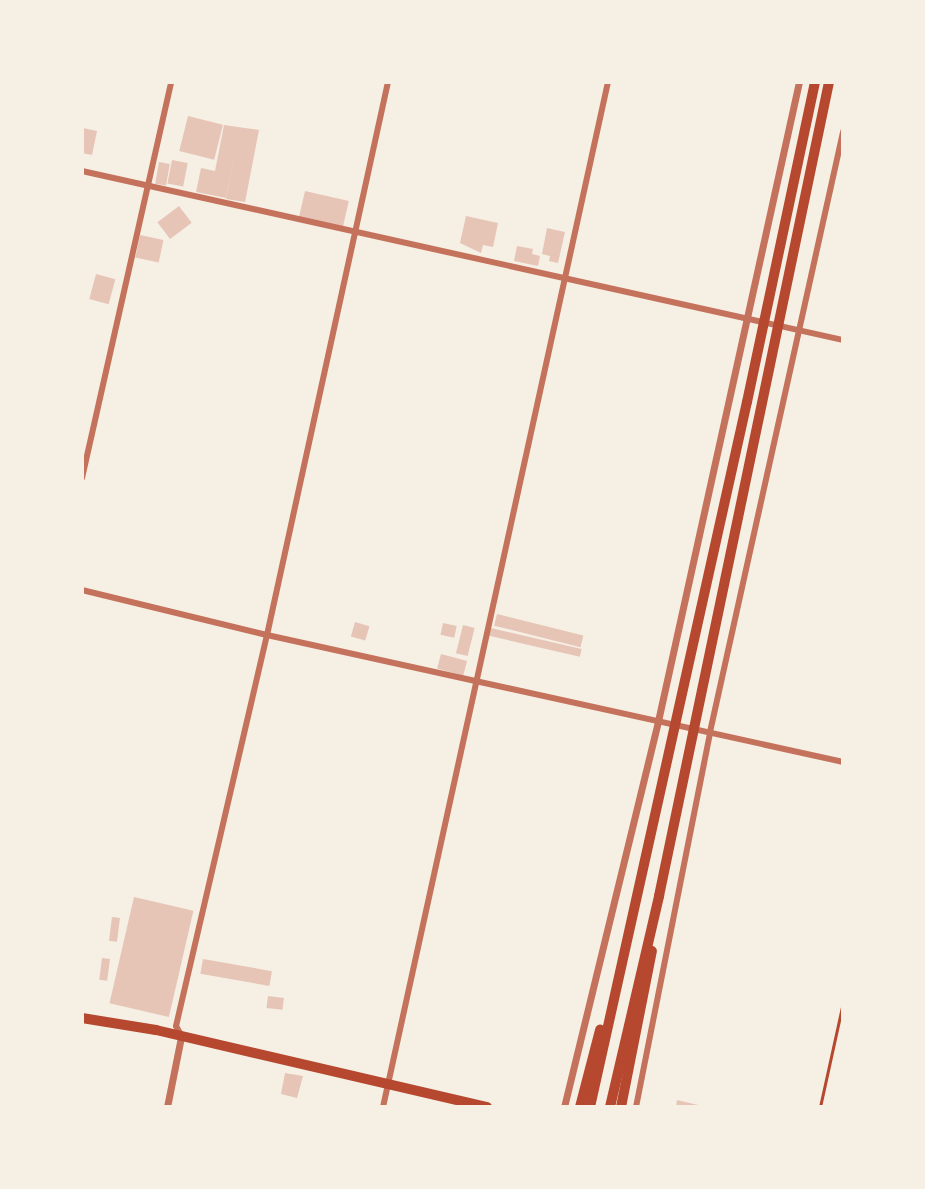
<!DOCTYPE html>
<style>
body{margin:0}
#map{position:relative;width:925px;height:1189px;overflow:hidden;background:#f6efe4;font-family:Helvetica,sans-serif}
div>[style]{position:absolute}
.building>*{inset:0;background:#e6c5b7;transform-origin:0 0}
.path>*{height:2.5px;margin:-1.25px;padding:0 1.25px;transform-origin:1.25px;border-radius:1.25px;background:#b5482f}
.minor>*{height:6px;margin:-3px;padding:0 3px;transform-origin:3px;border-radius:3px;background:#c5725c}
.tertiary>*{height:7px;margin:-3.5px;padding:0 3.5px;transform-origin:3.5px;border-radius:3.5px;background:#c5725c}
.primary>*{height:10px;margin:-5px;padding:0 5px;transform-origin:5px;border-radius:5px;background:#b5482f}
.motorway>*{height:10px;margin:-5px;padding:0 5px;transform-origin:5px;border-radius:5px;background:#b5482f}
span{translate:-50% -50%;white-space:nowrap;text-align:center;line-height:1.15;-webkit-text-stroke:7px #f6efe4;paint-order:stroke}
.frame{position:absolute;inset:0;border:84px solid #f6efe4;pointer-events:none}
</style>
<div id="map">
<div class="building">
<div style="left:188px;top:116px;width:36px;height:36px;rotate:14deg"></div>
<div style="clip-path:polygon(224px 125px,259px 130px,245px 202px,226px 199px,237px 142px,226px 198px,196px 192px,201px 168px,215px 171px)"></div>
<div style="clip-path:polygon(83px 128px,97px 131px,92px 155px,82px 153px)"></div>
<div style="left:172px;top:160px;width:16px;height:24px;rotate:11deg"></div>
<div style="left:159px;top:162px;width:11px;height:22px;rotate:10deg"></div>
<div style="left:305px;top:191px;width:45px;height:27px;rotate:13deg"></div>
<div style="left:179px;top:206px;width:21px;height:27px;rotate:53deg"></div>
<div style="clip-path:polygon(466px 216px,498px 223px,493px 247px,483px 245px,481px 253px,460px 243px)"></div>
<div style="clip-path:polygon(547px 228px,565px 232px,558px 263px,549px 261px,550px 256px,542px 254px)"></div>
<div style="left:140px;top:235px;width:24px;height:23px;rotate:12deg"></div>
<div style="clip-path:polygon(517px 246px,533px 249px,532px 254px,540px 256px,538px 266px,514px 261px)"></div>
<div style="left:96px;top:274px;width:20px;height:26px;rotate:15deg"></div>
<div style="left:497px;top:614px;width:89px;height:12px;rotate:14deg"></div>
<div style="left:355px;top:622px;width:15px;height:15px;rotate:16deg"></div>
<div style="left:443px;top:623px;width:14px;height:12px;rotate:12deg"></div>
<div style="left:463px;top:625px;width:12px;height:29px;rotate:14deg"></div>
<div style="left:491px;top:628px;width:93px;height:8px;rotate:13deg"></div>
<div style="left:441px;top:654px;width:27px;height:15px;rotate:15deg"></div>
<div style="left:134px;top:897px;width:61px;height:109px;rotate:13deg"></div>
<div style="left:112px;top:917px;width:8px;height:24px;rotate:7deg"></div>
<div style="left:102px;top:958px;width:8px;height:22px;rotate:7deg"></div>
<div style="left:203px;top:959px;width:70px;height:15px;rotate:10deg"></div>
<div style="left:268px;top:996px;width:16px;height:12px;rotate:7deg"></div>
<div style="clip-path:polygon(285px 1073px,303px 1076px,297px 1098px,281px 1094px)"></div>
<div style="clip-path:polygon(677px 1100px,698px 1105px,697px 1107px,676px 1107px)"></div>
</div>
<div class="path">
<div style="left:820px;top:1107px;width:107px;rotate:-77.6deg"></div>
</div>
<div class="minor">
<div style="left:82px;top:171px;width:780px;rotate:12.52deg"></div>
<div style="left:82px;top:478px;width:406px;rotate:-77.3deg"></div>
<div style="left:82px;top:590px;width:190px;rotate:13.7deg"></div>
<div style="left:267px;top:635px;width:590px;rotate:12.43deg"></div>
<div style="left:181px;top:1035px;width:10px;rotate:-119deg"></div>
<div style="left:176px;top:1026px;width:401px;rotate:-76.9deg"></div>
<div style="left:267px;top:635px;width:566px;rotate:-77.66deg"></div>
<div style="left:383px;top:1107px;width:1049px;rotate:-77.62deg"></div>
<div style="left:636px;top:1107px;width:382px;rotate:-78.8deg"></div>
<div style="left:710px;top:732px;width:615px;rotate:-77.5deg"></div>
</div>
<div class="tertiary">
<div style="left:167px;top:1107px;width:71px;rotate:-78.7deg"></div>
<div style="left:564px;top:1107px;width:397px;rotate:-76.3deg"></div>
<div style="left:658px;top:721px;width:654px;rotate:-77.56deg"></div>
</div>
<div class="primary">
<div style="left:82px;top:1018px;width:75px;rotate:9.2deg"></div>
<div style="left:156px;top:1030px;width:340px;rotate:13.1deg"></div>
</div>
<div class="motorway">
<div style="left:580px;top:1107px;width:80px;rotate:-75.4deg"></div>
<div style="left:590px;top:1107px;width:722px;rotate:-77.45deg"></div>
<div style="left:747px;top:402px;width:327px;rotate:-78deg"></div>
<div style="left:610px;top:1107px;width:217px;rotate:-76.9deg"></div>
<div style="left:659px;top:896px;width:832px;rotate:-78.2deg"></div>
<div style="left:621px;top:1107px;width:159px;rotate:-78.8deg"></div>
</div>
<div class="frame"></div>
</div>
